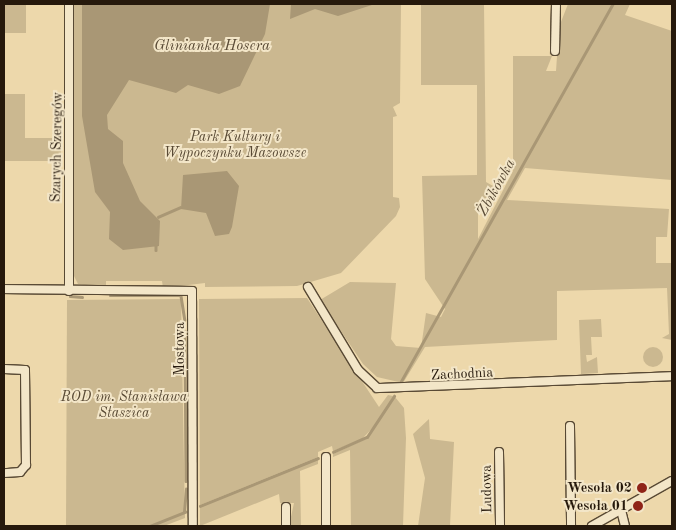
<!DOCTYPE html>
<meta charset="utf-8">
<style>
body{margin:0}
#map{position:relative;width:676px;height:530px;overflow:hidden;background:#edd8ab;font-family:"Old Standard TT",serif}
div>[style]{position:absolute}
.green>*{inset:0;background:#cbb890;transform-origin:0 0}
.round{border-radius:50%}
.water>*{inset:0;background:#a99775}
.stream>*{height:2.5px;margin:-1.25px;padding:0 1.25px;transform-origin:1.25px;border-radius:1.25px;background:#a99775}
.roads{filter:drop-shadow(1px 0 #584934) drop-shadow(-1px 0 #584934) drop-shadow(0 1px #584934) drop-shadow(0 -1px #584934)}
.minor>*{height:8px;margin:-4px;padding:0 4px;transform-origin:4px;border-radius:4px;background:#f3e6c8}
.dots>*{width:14px;height:14px;translate:-50% -50%;box-sizing:border-box;border:2px solid #f3e6c8;border-radius:50%}
span{translate:-50% -50%;white-space:nowrap;text-align:center;line-height:1.15;-webkit-text-stroke:4px #f3e6c8;paint-order:stroke}
.park-label{font-size:14px;color:#584934;font-style:italic}
.street-label{font-size:14px;color:#26190c}
.poi-label{font-size:14px;color:#26190c;font-weight:700}
.right{translate:-100% -50%;text-align:right}
.water-label{font-size:15px;color:#5a4b36;font-style:italic}
.frame{position:absolute;inset:0;border:5px solid #26190c;pointer-events:none}
</style>
<div id="map">
<div class="green">
<div style="left:4px;top:4px;width:22px;height:29px"></div>
<div style="clip-path:polygon(72px 4px,401px 4px,400px 103px,393px 107px,397px 116px,393px 117px,393px 197px,399px 198px,400px 207px,396px 216px,341px 273px,297px 286px,205px 287px,205px 283px,163px 288px,162px 281px,106px 281px,106px 288px,78px 284px,74px 276px)"></div>
<div style="clip-path:polygon(421px 4px,484px 4px,486px 182px,493px 186px,478px 212px,478px 239px,513px 171px,513px 56px,552px 56px,546px 71px,556px 71px,559px 27px,568px 4px,630px 4px,625px 15px,672px 31px,672px 180px,525px 168px,507px 200px,669px 209px,667px 237px,656px 237px,656px 263px,672px 263px,672px 340px,662px 338px,669px 334px,667px 288px,557px 291px,557px 340px,425px 347px,403px 383px,377px 377px,363px 364px,320px 300px,350px 282px,396px 283px,391px 339px,396px 346px,421px 348px,426px 313px,441px 317px,445px 309px,425px 279px,422px 176px,477px 175px,477px 85px,421px 85px)"></div>
<div style="clip-path:polygon(4px 94px,25px 94px,25px 138px,61px 138px,61px 161px,4px 161px)"></div>
<div style="clip-path:polygon(307px 298px,379px 407px,388px 395px,393px 396px,381px 419px,362px 439px,333px 451px,332px 446px,318px 452px,318px 457px,200px 505px,199px 299px)"></div>
<div style="clip-path:polygon(181px 299px,185px 518px,164px 526px,66px 526px,67px 300px)"></div>
<div style="clip-path:polygon(601px 319px,602px 337px,591px 337px,592px 355px,586px 355px,587px 362px,597px 357px,598px 373px,581px 374px,579px 320px)"></div>
<div class="round" style="left:643px;top:347px;width:20px;height:20px"></div>
<div style="clip-path:polygon(395px 397px,404px 408px,406px 438px,403px 526px,351px 526px,350px 450px,333px 457px,333px 454px,368px 438px)"></div>
<div style="clip-path:polygon(429px 419px,430px 439px,454px 442px,450px 526px,418px 526px,425px 478px,413px 434px)"></div>
<div style="clip-path:polygon(318px 459px,318px 464px,300px 471px,301px 526px,289px 526px,294px 503px,280px 503px,279px 494px,200px 526px,200px 507px)"></div>
</div>
<div class="water">
<div style="clip-path:polygon(82px 4px,270px 4px,265px 34px,240px 86px,219px 94px,188px 85px,176px 93px,129px 80px,107px 115px,108px 129px,123px 141px,123px 163px,140px 201px,160px 221px,159px 246px,123px 250px,109px 239px,110px 212px,95px 192px,82px 116px)"></div>
<div style="clip-path:polygon(291px 4px,375px 4px,338px 16px,315px 9px,290px 19px)"></div>
<div style="clip-path:polygon(227px 171px,239px 186px,232px 227px,229px 234px,215px 236px,206px 213px,181px 209px,183px 175px)"></div>
</div>
<div class="stream">
<div style="left:158px;top:217px;width:24px;rotate:-24deg"></div>
<div style="left:156px;top:246px;width:4px;rotate:90deg"></div>
<div style="left:70px;top:296px;width:12px;rotate:5deg"></div>
<div style="left:110px;top:296px;width:71px"></div>
<div style="left:181px;top:296px;width:24px;rotate:81deg"></div>
<div style="left:185px;top:331px;width:150px;rotate:89.6deg"></div>
<div style="left:400px;top:383px;width:435px;rotate:-60.7deg"></div>
<div style="left:333px;top:452px;width:37px;rotate:-24deg"></div>
<div style="left:367px;top:437px;width:49px;rotate:-56.6deg"></div>
<div style="left:200px;top:506px;width:127px;rotate:-22.1deg"></div>
<div style="left:184px;top:512px;width:23px;rotate:-85deg"></div>
<div style="left:150px;top:526px;width:38px;rotate:-22deg"></div>
</div>
<div class="roads">
<div class="minor">
<div style="left:555px;top:51px;width:47px;rotate:-88.8deg"></div>
<div style="left:308px;top:287px;width:97px;rotate:58.9deg"></div>
<div style="left:358px;top:370px;width:26px;rotate:43deg"></div>
<div style="left:377px;top:388px;width:295px;rotate:-2.3deg"></div>
<div style="left:4px;top:289px;width:188px;rotate:0.6deg"></div>
<div style="left:192px;top:291px;width:235px;rotate:89.8deg"></div>
<div style="left:69px;top:291px;width:287px;rotate:-90deg"></div>
<div style="left:4px;top:369px;width:21px;rotate:3deg"></div>
<div style="left:25px;top:370px;width:95px;rotate:89.4deg"></div>
<div style="left:26px;top:465px;width:9px;rotate:131deg"></div>
<div style="left:20px;top:472px;width:16px;rotate:176deg"></div>
<div style="left:570px;top:426px;width:100px;rotate:89.4deg"></div>
<div style="left:499px;top:452px;width:74px;rotate:89.2deg"></div>
<div style="left:286px;top:507px;width:19px;rotate:90deg"></div>
<div style="left:621px;top:510px;width:16px;rotate:76deg"></div>
<div style="left:326px;top:526px;width:69px;rotate:-90deg"></div>
<div style="left:592px;top:526px;width:92px;rotate:-29.4deg"></div>
</div>
</div>
<div class="dots">
<div style="left:642px;top:488px;background:#8f2418"></div>
<div style="left:638px;top:506px;background:#8f2418"></div>
</div>
<div class="park-label">
<span style="left:235px;top:145px">Park Kultury i<br>Wypoczynku Mazowsze</span>
<span style="left:124px;top:405px">ROD im. Stanisława<br>Staszica</span>
</div>
<div class="street-label">
<span style="left:57px;top:147px;rotate:-89deg">Szarych Szeregów</span>
<span style="left:180px;top:349px;rotate:-90deg">Mostowa</span>
<span style="left:462px;top:374px;rotate:-3deg">Zachodnia</span>
<span style="left:487px;top:489px;rotate:-91deg">Ludowa</span>
</div>
<div class="poi-label">
<span class="right" style="left:632px;top:488px">Wesoła 02</span>
<span class="right" style="left:628px;top:506px">Wesoła 01</span>
</div>
<div class="water-label">
<span style="left:212px;top:47px">Glinianka Hosera</span>
<span style="left:497px;top:188px;rotate:-61deg">Żbikówka</span>
</div>
<div class="frame"></div>
</div>
